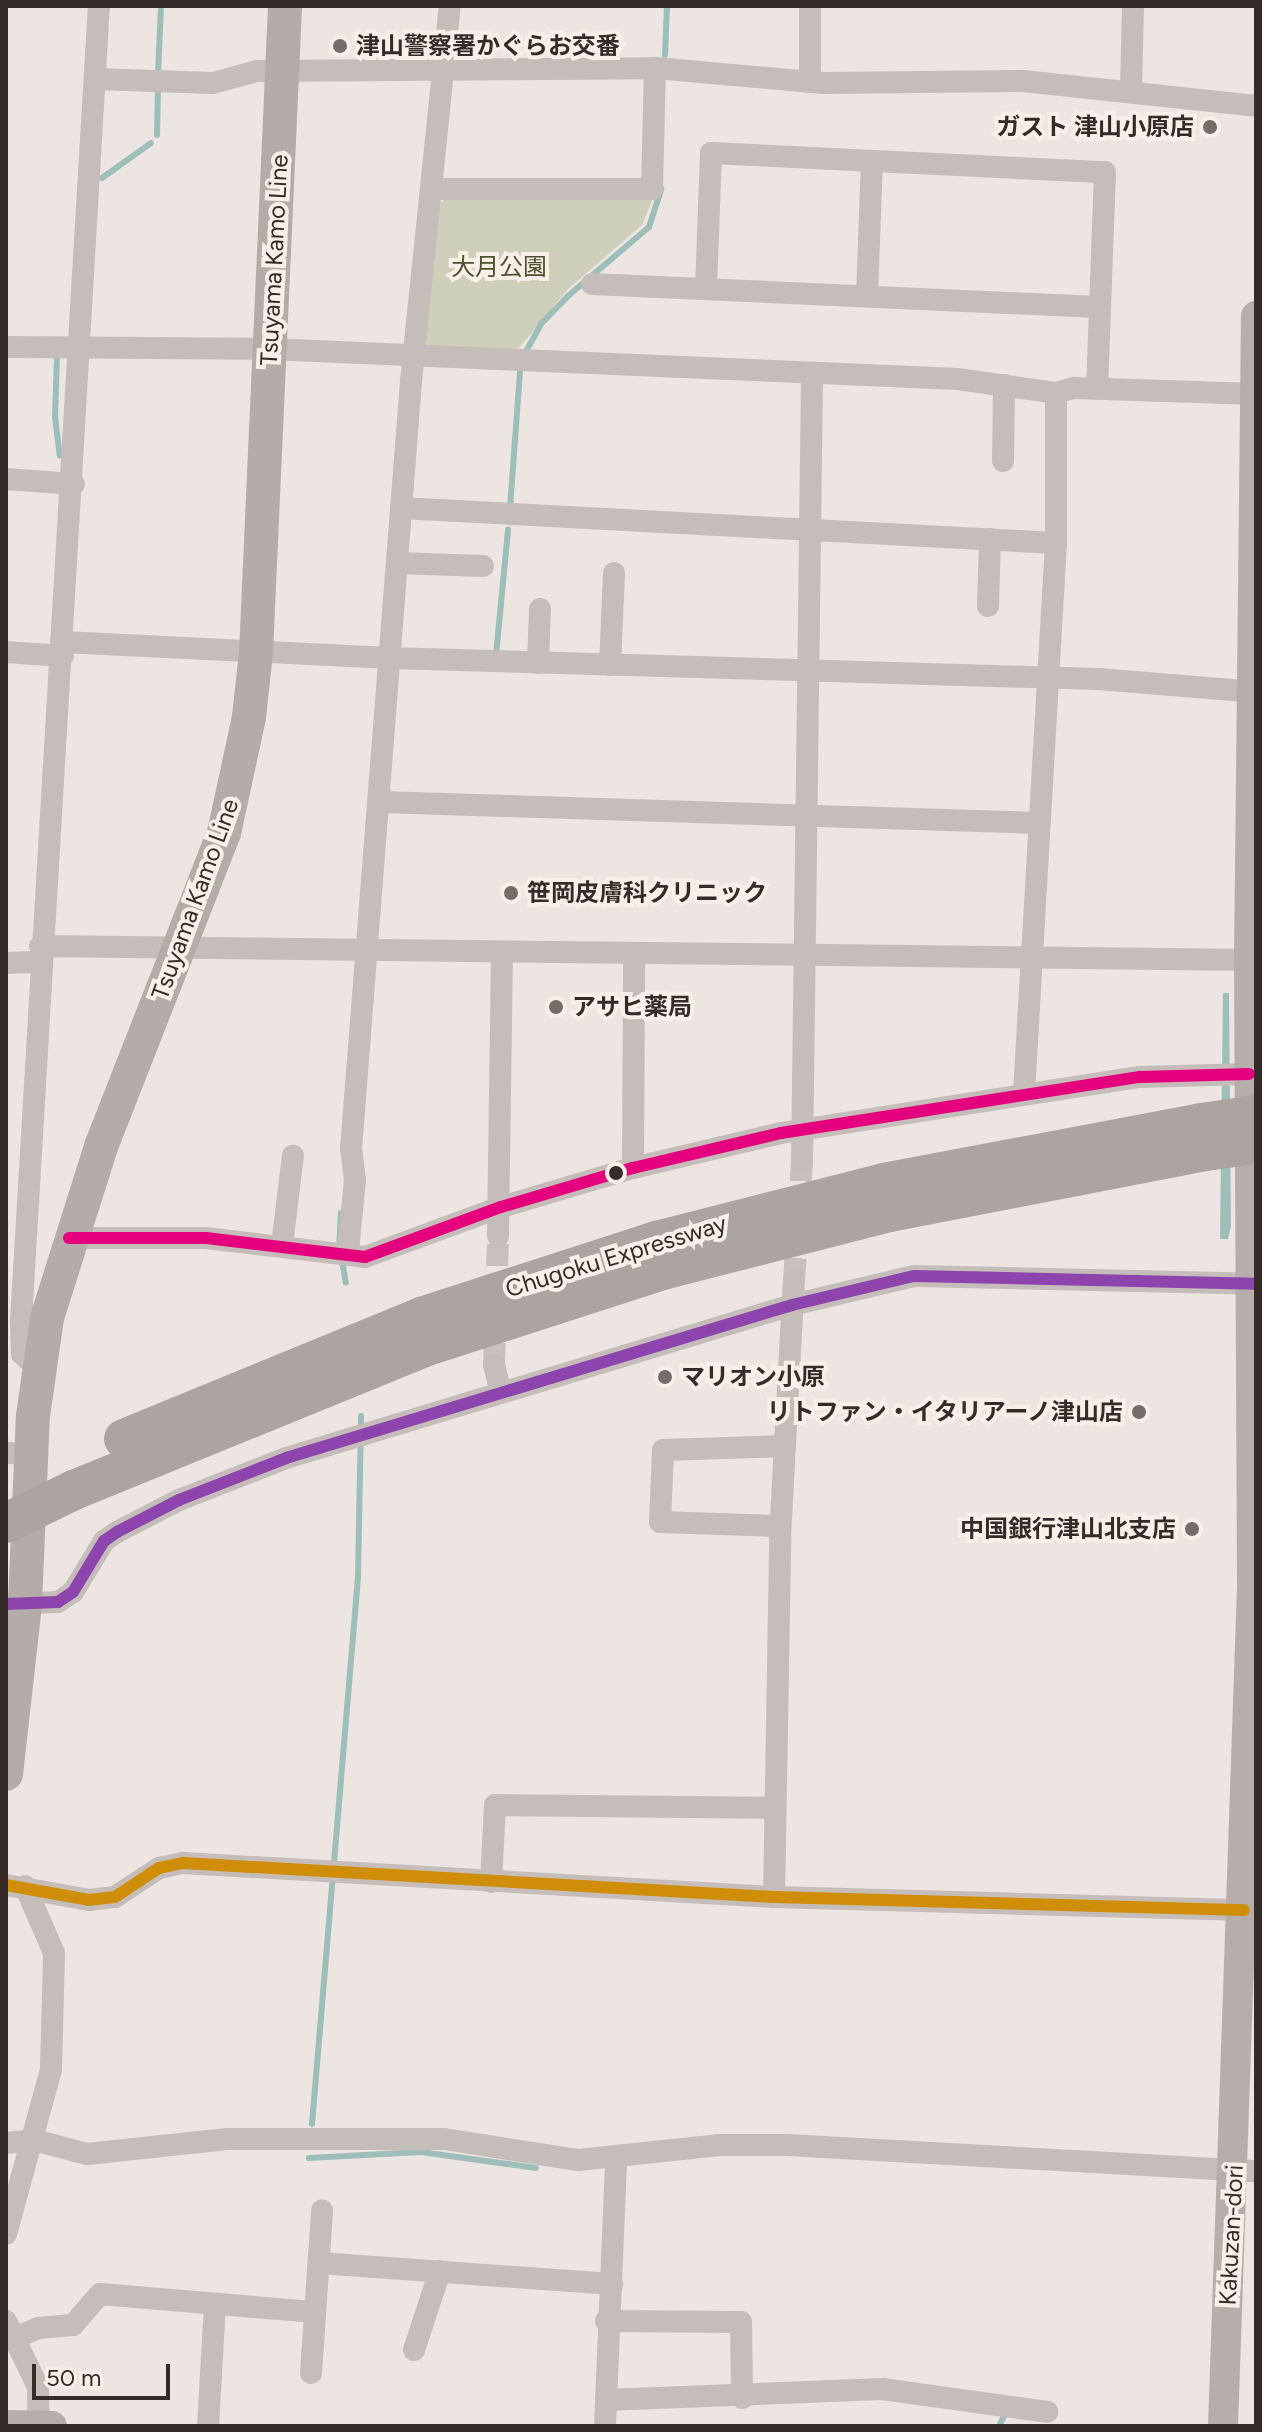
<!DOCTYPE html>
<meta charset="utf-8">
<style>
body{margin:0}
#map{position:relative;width:1262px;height:2432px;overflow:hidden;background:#ece5e1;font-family:Figtree,"Noto Sans JP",sans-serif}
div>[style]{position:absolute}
.green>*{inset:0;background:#cfd0bb}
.water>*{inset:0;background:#9ebeb9}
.stream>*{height:6px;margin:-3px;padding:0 3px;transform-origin:3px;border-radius:3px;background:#9ebeb9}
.street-tunnel>*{height:22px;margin-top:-11px;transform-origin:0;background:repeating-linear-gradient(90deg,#c8c0bc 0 22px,transparent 0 33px)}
.street>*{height:22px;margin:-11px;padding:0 11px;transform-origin:11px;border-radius:11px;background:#c5bdb9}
.secondary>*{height:30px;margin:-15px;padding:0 15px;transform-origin:15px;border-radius:15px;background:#b6aeaa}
.primary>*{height:34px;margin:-17px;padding:0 17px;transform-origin:17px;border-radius:17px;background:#b4aca9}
.highway>*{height:40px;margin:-20px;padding:0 20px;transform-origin:20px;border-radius:20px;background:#aba4a0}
.highway-bridge>*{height:40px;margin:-20px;padding:0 20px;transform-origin:20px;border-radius:20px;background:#aba4a0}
.bus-1>*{height:12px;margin:-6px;padding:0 6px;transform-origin:6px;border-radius:6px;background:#e5007d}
.bus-2>*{height:12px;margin:-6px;padding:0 6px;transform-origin:6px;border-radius:6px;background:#8e44ad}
.bus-3>*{height:12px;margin:-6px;padding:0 6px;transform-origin:6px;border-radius:6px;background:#d08d08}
.dots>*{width:22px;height:22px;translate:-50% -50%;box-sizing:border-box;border:4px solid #f9efe8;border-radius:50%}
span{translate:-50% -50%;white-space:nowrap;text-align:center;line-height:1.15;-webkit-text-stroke:8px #f9efe8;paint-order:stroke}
.poi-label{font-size:24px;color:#362b28;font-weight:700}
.left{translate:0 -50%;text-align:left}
.right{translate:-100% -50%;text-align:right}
.street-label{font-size:24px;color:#362b28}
.park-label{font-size:24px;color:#4a532d}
.frame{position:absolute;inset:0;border:8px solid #362b28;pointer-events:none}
.scale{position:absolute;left:32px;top:2364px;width:138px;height:36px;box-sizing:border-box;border:4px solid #362b28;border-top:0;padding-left:10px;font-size:24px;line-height:28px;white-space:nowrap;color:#362b28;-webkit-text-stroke:6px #f9efe8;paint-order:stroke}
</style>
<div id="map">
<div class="green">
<div style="clip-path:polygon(448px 197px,653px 198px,642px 225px,568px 289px,514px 354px,432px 350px,422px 344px,439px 204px)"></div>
</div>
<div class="water">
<div style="clip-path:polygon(1223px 993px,1229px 993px,1231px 1226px,1228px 1239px,1220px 1239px)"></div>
</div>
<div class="stream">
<div style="left:665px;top:55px;width:49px;rotate:-87.7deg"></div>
<div style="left:158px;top:74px;width:68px;rotate:-87.5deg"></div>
<div style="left:157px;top:135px;width:48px;rotate:-88.8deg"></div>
<div style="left:102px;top:178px;width:60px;rotate:-35.5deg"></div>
<div style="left:57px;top:355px;width:62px;rotate:91.8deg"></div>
<div style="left:55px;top:417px;width:39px;rotate:83deg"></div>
<div style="left:524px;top:355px;width:37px;rotate:-61deg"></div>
<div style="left:542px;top:323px;width:37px;rotate:-46deg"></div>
<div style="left:568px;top:296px;width:106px;rotate:-40.4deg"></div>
<div style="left:649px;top:227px;width:40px;rotate:-72deg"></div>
<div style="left:510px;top:508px;width:136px;rotate:-85.8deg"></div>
<div style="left:496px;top:655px;width:126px;rotate:-84.5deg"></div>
<div style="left:339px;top:1250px;width:37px;rotate:-87deg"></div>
<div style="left:342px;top:1261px;width:22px;rotate:80deg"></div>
<div style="left:312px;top:2124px;width:549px;rotate:-85.19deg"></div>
<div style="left:358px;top:1577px;width:161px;rotate:-88.9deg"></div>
<div style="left:309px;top:2158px;width:112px;rotate:-3.1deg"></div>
<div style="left:421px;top:2152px;width:116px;rotate:7.9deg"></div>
<div style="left:999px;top:2426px;width:13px;rotate:-63deg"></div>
</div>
<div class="street-tunnel">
<div style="left:794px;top:1280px;width:116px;rotate:-86.1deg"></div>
<div style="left:494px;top:1365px;width:129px;rotate:-88.2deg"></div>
</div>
<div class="street">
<div style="left:95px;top:79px;width:118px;rotate:1.9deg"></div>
<div style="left:213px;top:83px;width:46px;rotate:-15.3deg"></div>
<div style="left:257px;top:71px;width:398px;rotate:-0.4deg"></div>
<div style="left:655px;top:68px;width:169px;rotate:5.1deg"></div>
<div style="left:823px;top:83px;width:200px;rotate:-0.6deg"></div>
<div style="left:1023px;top:81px;width:234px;rotate:6.1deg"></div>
<div style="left:810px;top:82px;width:76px;rotate:-90deg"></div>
<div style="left:1131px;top:89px;width:83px;rotate:-88.6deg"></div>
<div style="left:433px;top:189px;width:219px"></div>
<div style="left:652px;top:189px;width:121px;rotate:-88.6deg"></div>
<div style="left:592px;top:284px;width:506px;rotate:2.61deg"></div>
<div style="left:706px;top:289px;width:136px;rotate:-87.9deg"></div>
<div style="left:711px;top:153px;width:394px;rotate:2.8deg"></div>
<div style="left:1105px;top:172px;width:217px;rotate:92.1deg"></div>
<div style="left:867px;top:296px;width:135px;rotate:-87.9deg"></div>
<div style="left:6px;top:347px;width:264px;rotate:0.4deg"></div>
<div style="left:270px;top:349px;width:689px;rotate:2.5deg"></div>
<div style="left:958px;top:379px;width:99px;rotate:8.1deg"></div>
<div style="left:1056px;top:393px;width:19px;rotate:-16deg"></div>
<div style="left:1074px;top:388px;width:182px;rotate:1.9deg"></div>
<div style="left:1003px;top:461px;width:76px;rotate:-89.2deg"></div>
<div style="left:6px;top:479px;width:68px;rotate:4.2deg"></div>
<div style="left:401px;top:508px;width:656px;rotate:3.06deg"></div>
<div style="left:397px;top:563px;width:86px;rotate:2deg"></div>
<div style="left:988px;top:606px;width:67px;rotate:-88.3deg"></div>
<div style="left:63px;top:642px;width:327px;rotate:2.8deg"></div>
<div style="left:390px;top:658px;width:708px;rotate:1.7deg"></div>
<div style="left:1098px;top:679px;width:159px;rotate:4.7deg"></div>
<div style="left:6px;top:652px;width:57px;rotate:4deg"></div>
<div style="left:538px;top:663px;width:54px;rotate:-87.9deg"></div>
<div style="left:610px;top:665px;width:92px;rotate:-87.5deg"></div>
<div style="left:381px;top:802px;width:658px;rotate:1.83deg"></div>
<div style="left:40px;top:946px;width:1209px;rotate:0.66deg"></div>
<div style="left:6px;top:963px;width:33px;rotate:-2deg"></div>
<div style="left:1024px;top:1093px;width:551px;rotate:-86.67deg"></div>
<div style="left:1056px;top:543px;width:150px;rotate:-90deg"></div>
<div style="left:802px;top:1164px;width:790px;rotate:-89.27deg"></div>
<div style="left:633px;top:1168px;width:215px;rotate:-89.7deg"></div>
<div style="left:498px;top:1236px;width:283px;rotate:-89.2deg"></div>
<div style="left:69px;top:1238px;width:137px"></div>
<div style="left:206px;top:1238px;width:160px;rotate:6.8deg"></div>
<div style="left:365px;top:1257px;width:145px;rotate:-20.2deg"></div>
<div style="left:501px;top:1207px;width:138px;rotate:-16.5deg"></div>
<div style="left:633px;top:1168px;width:152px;rotate:-13.3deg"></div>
<div style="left:781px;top:1133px;width:363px;rotate:-8.9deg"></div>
<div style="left:1140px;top:1077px;width:109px;rotate:-1.6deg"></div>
<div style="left:282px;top:1245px;width:90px;rotate:-83deg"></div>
<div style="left:348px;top:1251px;width:71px;rotate:-84.4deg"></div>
<div style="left:355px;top:1180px;width:31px;rotate:-97deg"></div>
<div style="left:351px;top:1149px;width:770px;rotate:-85.53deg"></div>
<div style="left:411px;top:381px;width:377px;rotate:-84.1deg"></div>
<div style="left:494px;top:1365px;width:29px;rotate:76deg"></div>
<div style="left:39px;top:1370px;width:23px;rotate:-137deg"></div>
<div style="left:22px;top:1354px;width:33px;rotate:-92deg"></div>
<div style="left:21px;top:1321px;width:1317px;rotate:-86.61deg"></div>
<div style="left:6px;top:1453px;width:26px;rotate:2deg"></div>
<div style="left:780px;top:1526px;width:120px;rotate:-178.1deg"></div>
<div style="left:660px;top:1522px;width:72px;rotate:-87.6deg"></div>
<div style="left:663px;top:1450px;width:122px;rotate:-1.9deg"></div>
<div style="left:6px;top:1604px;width:52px;rotate:-2.2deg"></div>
<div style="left:58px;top:1602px;width:18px;rotate:-34deg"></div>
<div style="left:73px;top:1592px;width:60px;rotate:-58.7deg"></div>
<div style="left:104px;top:1541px;width:16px;rotate:-35deg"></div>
<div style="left:117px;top:1532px;width:70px;rotate:-27.3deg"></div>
<div style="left:179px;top:1500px;width:115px;rotate:-21.4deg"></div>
<div style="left:286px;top:1458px;width:529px;rotate:-16.82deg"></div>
<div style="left:792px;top:1305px;width:125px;rotate:-13.4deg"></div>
<div style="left:914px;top:1276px;width:342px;rotate:1.3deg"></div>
<div style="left:491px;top:1882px;width:77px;rotate:-87deg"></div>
<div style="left:495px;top:1805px;width:280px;rotate:0.6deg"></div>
<div style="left:6px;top:1885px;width:84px;rotate:10.2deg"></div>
<div style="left:89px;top:1900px;width:26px;rotate:-7deg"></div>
<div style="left:115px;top:1897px;width:53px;rotate:-33.4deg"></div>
<div style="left:159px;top:1868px;width:25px;rotate:-12deg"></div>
<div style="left:183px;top:1863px;width:592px;rotate:3.29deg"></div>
<div style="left:774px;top:1897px;width:470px;rotate:1.6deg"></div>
<div style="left:774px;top:1897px;width:360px;rotate:-89deg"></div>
<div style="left:780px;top:1537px;width:257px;rotate:-86.9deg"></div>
<div style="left:6px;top:2143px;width:28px;rotate:-6deg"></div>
<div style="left:34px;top:2140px;width:55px;rotate:14.8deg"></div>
<div style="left:87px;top:2154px;width:141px;rotate:-6.1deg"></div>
<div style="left:227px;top:2139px;width:217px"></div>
<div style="left:444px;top:2139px;width:136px;rotate:8.9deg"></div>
<div style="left:578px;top:2160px;width:143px;rotate:-6deg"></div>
<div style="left:720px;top:2145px;width:68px"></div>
<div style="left:788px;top:2145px;width:469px;rotate:3.2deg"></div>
<div style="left:6px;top:2234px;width:171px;rotate:-74.7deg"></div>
<div style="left:51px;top:2069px;width:116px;rotate:-88.5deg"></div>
<div style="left:54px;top:1953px;width:73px;rotate:-113.4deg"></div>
<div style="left:319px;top:2263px;width:294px;rotate:4.1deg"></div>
<div style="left:6px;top:2321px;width:73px;rotate:64.1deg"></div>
<div style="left:38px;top:2387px;width:39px;rotate:89deg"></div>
<div style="left:606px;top:2321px;width:135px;rotate:0.4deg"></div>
<div style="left:741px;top:2322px;width:76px;rotate:89.2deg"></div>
<div style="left:17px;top:2337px;width:23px;rotate:-23deg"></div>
<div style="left:38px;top:2328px;width:35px;rotate:-5deg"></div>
<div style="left:73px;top:2325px;width:41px;rotate:-48.9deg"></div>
<div style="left:100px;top:2294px;width:214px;rotate:4.8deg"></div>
<div style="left:414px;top:2350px;width:83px;rotate:-71.8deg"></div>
<div style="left:311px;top:2373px;width:163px;rotate:-86.1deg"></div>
<div style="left:606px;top:2400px;width:276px;rotate:-2.3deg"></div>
<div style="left:882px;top:2389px;width:167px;rotate:7.9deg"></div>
<div style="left:208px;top:2426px;width:122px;rotate:-86.7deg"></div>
<div style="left:605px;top:2426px;width:268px;rotate:-87.6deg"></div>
</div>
<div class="secondary">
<div style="left:6px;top:2425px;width:46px;rotate:1.2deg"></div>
<div style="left:1223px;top:2426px;width:841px;rotate:-88.02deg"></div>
<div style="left:1252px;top:1586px;width:626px;rotate:-90.27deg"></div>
<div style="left:1249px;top:960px;width:644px;rotate:-89.38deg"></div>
</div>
<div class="primary">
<div style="left:6px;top:1774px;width:171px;rotate:-83.6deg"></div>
<div style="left:25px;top:1604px;width:188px;rotate:-87.6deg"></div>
<div style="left:33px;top:1416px;width:99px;rotate:-81.9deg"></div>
<div style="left:47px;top:1318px;width:182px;rotate:-72.5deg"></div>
<div style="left:102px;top:1144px;width:334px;rotate:-68.6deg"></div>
<div style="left:224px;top:833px;width:119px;rotate:-77.8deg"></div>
<div style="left:249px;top:717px;width:64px;rotate:-83.8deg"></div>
<div style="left:256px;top:653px;width:648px;rotate:-87.43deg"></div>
</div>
<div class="highway">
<div style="left:124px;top:1439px;width:321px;rotate:-22.3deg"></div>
<div style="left:421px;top:1317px;width:248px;rotate:-17.9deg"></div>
<div style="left:657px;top:1241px;width:234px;rotate:-14.3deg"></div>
<div style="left:884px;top:1183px;width:324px;rotate:-10.7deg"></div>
<div style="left:74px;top:1490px;width:378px;rotate:-22.2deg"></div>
<div style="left:424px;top:1347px;width:250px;rotate:-17.9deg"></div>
<div style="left:662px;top:1270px;width:234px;rotate:-14.3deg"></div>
<div style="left:889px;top:1212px;width:323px;rotate:-10.9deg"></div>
</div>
<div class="highway-bridge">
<div style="left:1202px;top:1123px;width:55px;rotate:-8.4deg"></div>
<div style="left:1206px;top:1151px;width:50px;rotate:-8deg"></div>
<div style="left:6px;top:1523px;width:76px;rotate:-25.9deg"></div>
</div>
<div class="bus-1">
<div style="left:69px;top:1238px;width:137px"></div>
<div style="left:206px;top:1238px;width:160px;rotate:6.8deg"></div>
<div style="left:365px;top:1257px;width:145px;rotate:-20.2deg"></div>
<div style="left:501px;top:1207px;width:138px;rotate:-16.5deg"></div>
<div style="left:633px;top:1168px;width:152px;rotate:-13.3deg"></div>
<div style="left:781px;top:1133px;width:363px;rotate:-8.9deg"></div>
<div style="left:1140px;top:1077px;width:109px;rotate:-1.6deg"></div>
</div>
<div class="bus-2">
<div style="left:6px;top:1604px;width:52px;rotate:-2.2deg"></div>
<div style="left:58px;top:1602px;width:18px;rotate:-34deg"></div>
<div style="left:73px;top:1592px;width:60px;rotate:-58.7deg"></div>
<div style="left:104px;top:1541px;width:16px;rotate:-35deg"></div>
<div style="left:117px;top:1532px;width:70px;rotate:-27.3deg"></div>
<div style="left:179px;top:1500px;width:115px;rotate:-21.4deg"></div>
<div style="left:286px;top:1458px;width:529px;rotate:-16.82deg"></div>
<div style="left:792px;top:1305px;width:125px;rotate:-13.4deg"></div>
<div style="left:914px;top:1276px;width:342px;rotate:1.3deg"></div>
</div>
<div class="bus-3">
<div style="left:6px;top:1885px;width:84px;rotate:10.2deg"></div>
<div style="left:89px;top:1900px;width:26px;rotate:-7deg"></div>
<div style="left:115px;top:1897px;width:53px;rotate:-33.4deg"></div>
<div style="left:159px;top:1868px;width:25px;rotate:-12deg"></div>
<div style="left:183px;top:1863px;width:592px;rotate:3.29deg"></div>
<div style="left:774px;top:1897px;width:470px;rotate:1.6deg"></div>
</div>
<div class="dots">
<div style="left:340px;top:46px;background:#766c69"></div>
<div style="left:1210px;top:127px;background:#766c69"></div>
<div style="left:511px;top:893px;background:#766c69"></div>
<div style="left:556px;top:1007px;background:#766c69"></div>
<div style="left:616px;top:1173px;background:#362b28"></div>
<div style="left:665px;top:1377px;background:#766c69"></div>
<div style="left:1139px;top:1412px;background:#766c69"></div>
<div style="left:1192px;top:1529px;background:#766c69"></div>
</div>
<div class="poi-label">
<span class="left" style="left:356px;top:46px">津山警察署かぐらお交番</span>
<span class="right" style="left:1194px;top:127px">ガスト 津山小原店</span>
<span class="left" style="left:527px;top:893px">笹岡皮膚科クリニック</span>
<span class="left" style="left:572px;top:1007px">アサヒ薬局</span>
<span class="left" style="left:681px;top:1377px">マリオン小原</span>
<span class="right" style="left:1123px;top:1412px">リトファン・イタリアーノ津山店</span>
<span class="right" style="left:1176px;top:1529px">中国銀行津山北支店</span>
</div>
<div class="street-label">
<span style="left:274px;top:260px;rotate:-87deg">Tsuyama Kamo Line</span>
<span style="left:195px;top:899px;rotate:-70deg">Tsuyama Kamo Line</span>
<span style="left:616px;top:1256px;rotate:-17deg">Chugoku Expressway</span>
<span style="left:1231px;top:2235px;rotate:-87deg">Kakuzan-dori</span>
</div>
<div class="park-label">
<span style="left:499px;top:267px">大月公園</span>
</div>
<div class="frame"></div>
<div class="scale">50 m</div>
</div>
